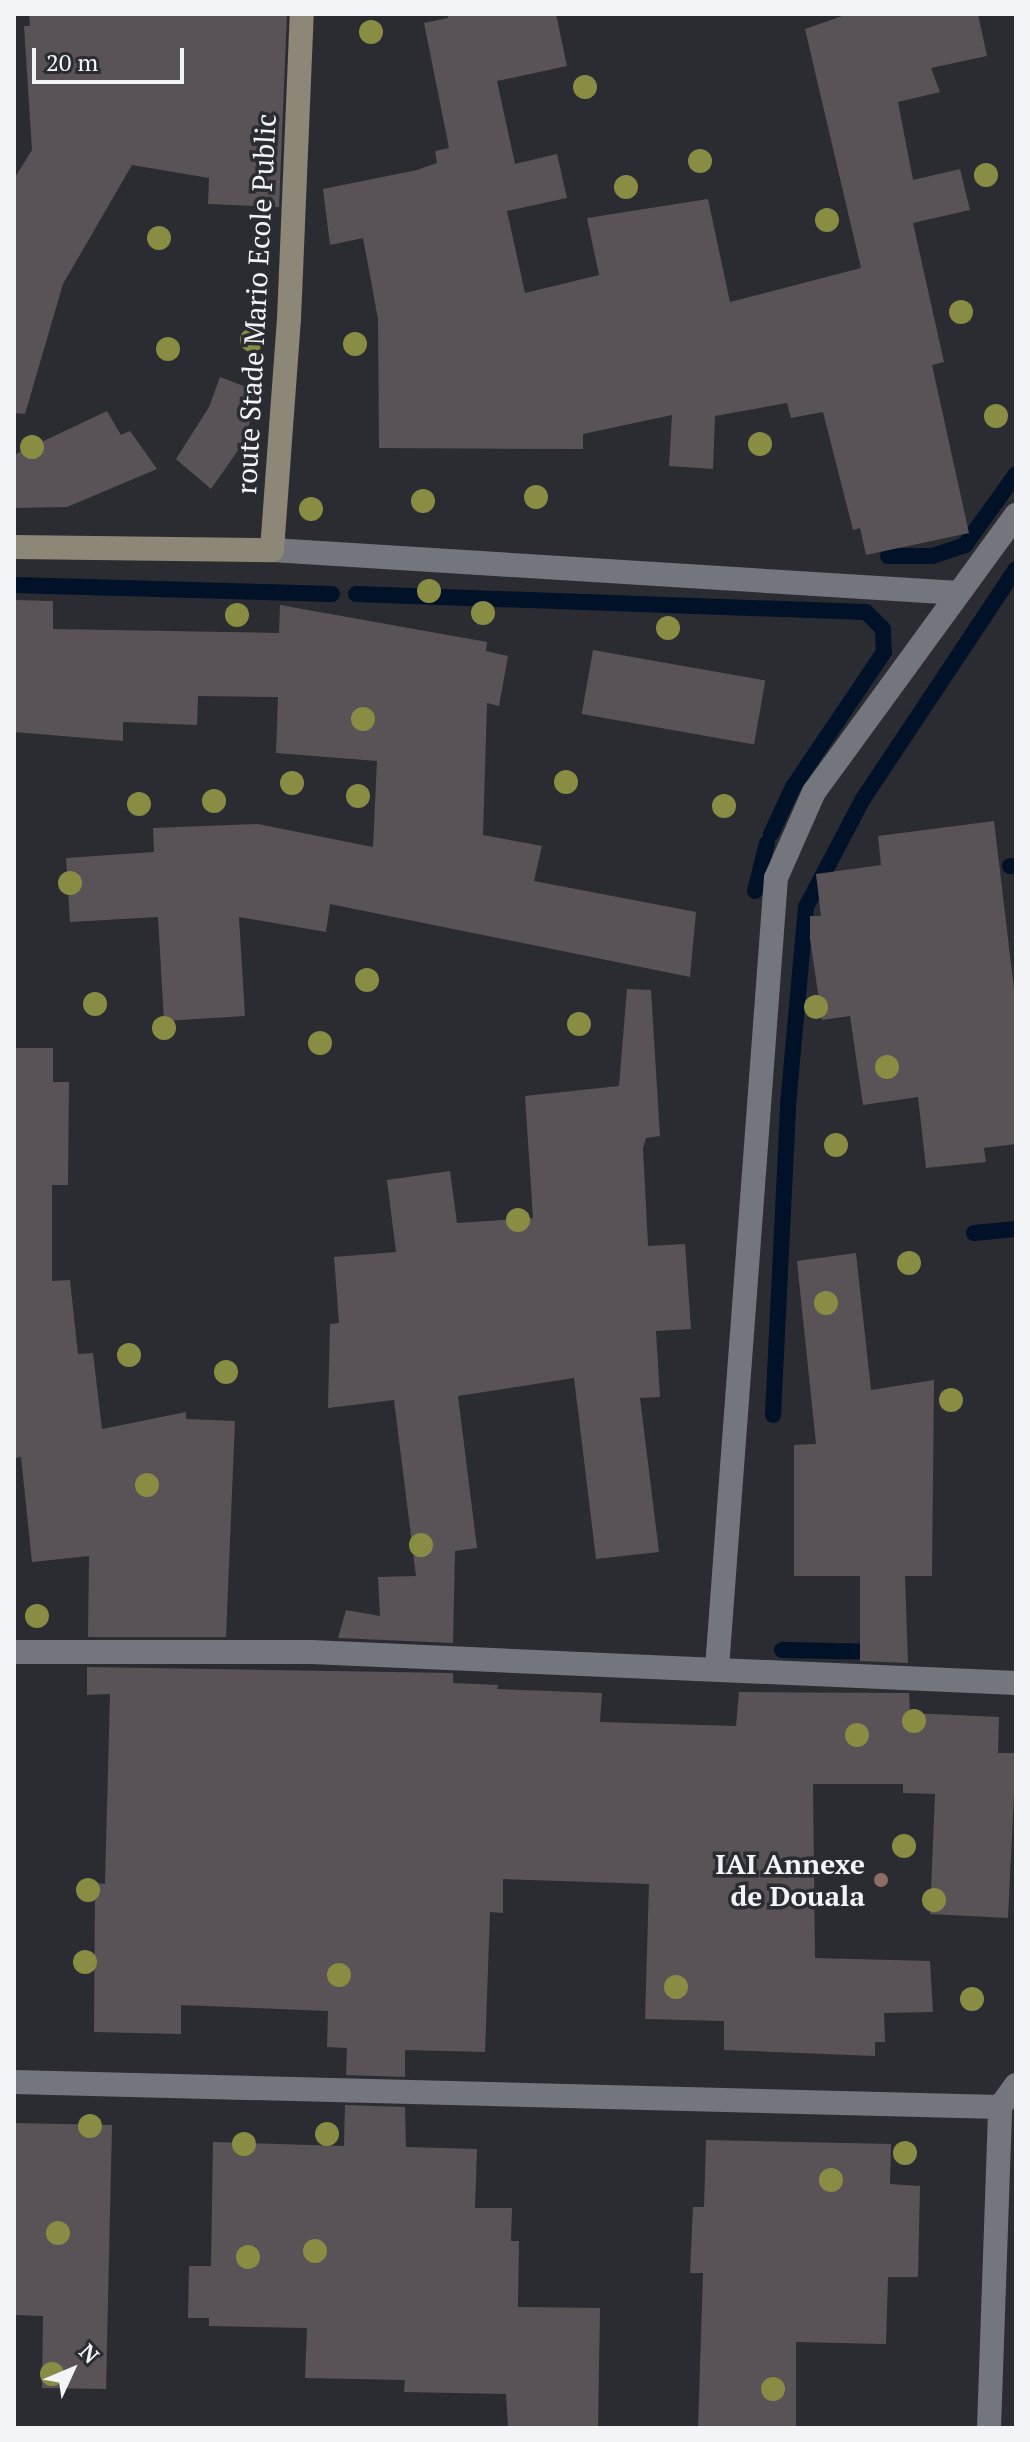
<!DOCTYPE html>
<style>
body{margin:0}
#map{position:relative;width:1030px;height:2442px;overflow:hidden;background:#2a2c31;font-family:"PT Serif",serif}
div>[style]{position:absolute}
.stream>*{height:16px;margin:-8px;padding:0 8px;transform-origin:8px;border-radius:8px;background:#011127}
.building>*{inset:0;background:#595358;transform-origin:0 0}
.street>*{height:24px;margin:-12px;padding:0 12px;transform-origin:12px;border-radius:12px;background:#73767c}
.secondary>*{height:24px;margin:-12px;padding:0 12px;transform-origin:12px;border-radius:12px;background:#8d8777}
.trees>*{width:24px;height:24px;margin:-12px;border-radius:50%;background:#898d44}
.dots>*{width:22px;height:22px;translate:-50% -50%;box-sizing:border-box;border:4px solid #2a2c31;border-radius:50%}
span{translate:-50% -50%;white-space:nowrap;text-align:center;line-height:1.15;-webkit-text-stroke:7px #2a2c31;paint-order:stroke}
.street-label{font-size:28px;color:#f3f4f8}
.poi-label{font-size:28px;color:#f3f4f8;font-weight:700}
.right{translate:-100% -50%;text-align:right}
.frame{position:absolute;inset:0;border:16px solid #f3f4f8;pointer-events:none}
.north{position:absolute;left:32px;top:2330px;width:80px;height:80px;-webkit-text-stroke:6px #2a2c31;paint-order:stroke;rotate:46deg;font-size:22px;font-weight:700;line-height:32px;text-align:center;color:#f3f4f8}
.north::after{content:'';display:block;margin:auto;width:28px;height:36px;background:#f3f4f8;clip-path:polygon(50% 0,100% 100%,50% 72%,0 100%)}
.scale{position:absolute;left:32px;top:48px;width:152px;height:36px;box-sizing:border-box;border:4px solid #f3f4f8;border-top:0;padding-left:10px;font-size:24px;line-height:28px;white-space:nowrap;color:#f3f4f8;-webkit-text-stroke:6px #2a2c31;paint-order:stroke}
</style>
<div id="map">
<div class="stream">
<div style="left:888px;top:556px;width:44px"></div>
<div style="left:932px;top:556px;width:35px;rotate:-18deg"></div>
<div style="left:965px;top:545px;width:87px;rotate:-54.3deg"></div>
<div style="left:14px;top:585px;width:318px;rotate:1.6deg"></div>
<div style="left:356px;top:594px;width:510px;rotate:2.02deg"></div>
<div style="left:866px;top:612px;width:24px;rotate:45deg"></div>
<div style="left:883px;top:629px;width:23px;rotate:88deg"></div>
<div style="left:884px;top:652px;width:163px;rotate:124deg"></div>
<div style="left:793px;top:787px;width:52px;rotate:115.1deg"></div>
<div style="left:1010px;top:866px;width:6px"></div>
<div style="left:755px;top:891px;width:49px;rotate:-76deg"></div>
<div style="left:974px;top:1233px;width:42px;rotate:-5.4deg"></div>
<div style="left:773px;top:1415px;width:310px;rotate:-87.2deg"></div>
<div style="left:788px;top:1105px;width:199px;rotate:-84.8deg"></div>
<div style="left:806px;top:907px;width:122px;rotate:-62.2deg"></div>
<div style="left:863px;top:799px;width:276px;rotate:-56.4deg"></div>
<div style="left:782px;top:1650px;width:99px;rotate:1.2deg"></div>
</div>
<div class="building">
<div style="clip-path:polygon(29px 14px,287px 14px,279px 207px,208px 204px,209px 178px,132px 165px,63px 284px,25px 414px,14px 413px,14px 179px,32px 150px,24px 26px,30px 26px)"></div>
<div style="clip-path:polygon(448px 14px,556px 14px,567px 66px,497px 81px,515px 164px,557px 154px,567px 198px,507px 211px,525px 293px,599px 275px,587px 218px,708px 199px,730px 302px,861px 268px,805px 29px,848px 14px,978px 14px,987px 56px,931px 68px,940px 92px,898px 102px,913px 180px,960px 169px,970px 210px,913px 223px,944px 362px,932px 365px,969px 533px,866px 555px,860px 528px,853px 530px,823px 412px,791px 418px,787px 403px,715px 416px,713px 469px,669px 466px,672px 415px,583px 434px,583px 449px,379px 448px,378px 319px,363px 238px,330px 245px,323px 189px,417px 170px,437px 163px,435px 151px,449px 148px,424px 23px,448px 18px)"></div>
<div style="clip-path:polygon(220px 377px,262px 393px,239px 449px,211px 489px,176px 459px,209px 407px)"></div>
<div style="clip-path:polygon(107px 411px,121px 435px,130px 431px,157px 469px,67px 507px,14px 508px,14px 455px)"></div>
<div style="clip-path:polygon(14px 600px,53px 601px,53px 629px,279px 633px,280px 605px,487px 642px,486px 651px,508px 656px,499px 706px,487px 703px,483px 835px,542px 846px,534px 881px,696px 912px,690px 977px,330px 904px,326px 932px,239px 917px,245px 1016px,164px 1021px,158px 917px,70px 922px,66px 858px,154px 852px,153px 828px,258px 824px,373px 847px,377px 761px,276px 753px,278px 697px,198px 696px,197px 725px,123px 722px,123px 741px,14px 732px)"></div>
<div style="left:593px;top:650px;width:175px;height:65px;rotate:10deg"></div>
<div style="clip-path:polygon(994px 821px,1016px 1006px,1016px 1144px,984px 1148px,986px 1162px,926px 1168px,918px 1097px,863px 1105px,850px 1016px,822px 1020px,810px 939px,810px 916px,821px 916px,816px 874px,881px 865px,878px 836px)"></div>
<div style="clip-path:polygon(627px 989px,651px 990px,660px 1136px,646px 1138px,643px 1148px,648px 1246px,685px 1244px,691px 1329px,656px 1331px,660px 1397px,640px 1398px,659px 1552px,596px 1559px,574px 1378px,458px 1396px,477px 1548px,455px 1551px,453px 1643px,338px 1638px,346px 1610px,380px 1616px,378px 1577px,416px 1576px,394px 1400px,328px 1408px,330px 1324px,339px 1323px,334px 1257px,396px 1252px,387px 1180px,450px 1171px,457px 1223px,533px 1218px,525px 1096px,619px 1086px)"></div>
<div style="clip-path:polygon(14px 1048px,53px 1048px,53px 1082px,69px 1082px,68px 1185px,52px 1185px,52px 1281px,70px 1280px,78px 1354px,93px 1353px,102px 1429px,186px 1412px,186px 1419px,235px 1421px,226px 1637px,88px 1637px,89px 1556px,32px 1562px,21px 1457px,14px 1458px)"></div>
<div style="clip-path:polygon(856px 1253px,871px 1390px,934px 1380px,932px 1576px,905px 1576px,908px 1663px,860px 1661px,860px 1576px,794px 1576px,794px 1445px,816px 1444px,797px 1261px)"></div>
<div style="clip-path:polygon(87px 1667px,453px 1673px,453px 1683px,498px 1685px,497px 1689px,602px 1693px,600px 1722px,736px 1726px,739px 1692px,909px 1693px,910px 1713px,999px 1717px,998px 1753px,1016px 1753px,1008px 1918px,930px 1914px,935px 1794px,903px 1793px,903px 1784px,813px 1784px,815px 1958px,930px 1961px,933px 2012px,884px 2013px,885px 2042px,875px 2042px,875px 2056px,724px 2050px,724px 2021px,645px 2019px,649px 1884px,503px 1879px,503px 1913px,490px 1912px,485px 2052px,405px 2050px,405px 2077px,346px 2075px,347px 2048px,327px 2047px,328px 2011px,181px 2005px,181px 2034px,94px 2032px,95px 1883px,105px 1884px,110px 1694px,87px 1695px)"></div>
<div style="clip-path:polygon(345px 2105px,405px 2107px,406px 2147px,477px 2149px,475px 2208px,512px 2208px,511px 2241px,519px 2241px,518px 2307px,600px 2308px,598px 2428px,508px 2428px,506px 2394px,404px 2392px,405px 2380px,305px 2378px,307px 2328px,209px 2326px,209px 2318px,188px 2318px,189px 2266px,211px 2266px,213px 2142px,344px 2146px)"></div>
<div style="clip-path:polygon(14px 2123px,112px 2125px,106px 2389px,42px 2388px,43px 2316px,14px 2315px)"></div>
<div style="clip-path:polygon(706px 2140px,891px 2144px,890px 2184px,920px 2186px,918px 2277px,888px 2277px,886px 2344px,796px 2342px,796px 2428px,698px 2428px,703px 2273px,690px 2273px,693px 2207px,704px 2207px)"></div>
</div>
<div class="street">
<div style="left:272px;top:550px;width:688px;rotate:3.58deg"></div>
<div style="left:14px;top:1652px;width:297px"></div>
<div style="left:311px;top:1652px;width:706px;rotate:2.52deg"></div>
<div style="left:717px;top:1668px;width:792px;rotate:-85.73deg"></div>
<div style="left:776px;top:878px;width:94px;rotate:-66.2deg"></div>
<div style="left:814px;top:792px;width:343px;rotate:-53.9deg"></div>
<div style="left:14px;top:2082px;width:986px;rotate:1.45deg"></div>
<div style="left:989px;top:2428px;width:321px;rotate:-88deg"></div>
<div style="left:1000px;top:2107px;width:27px;rotate:-54deg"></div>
</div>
<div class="secondary">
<div style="left:14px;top:547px;width:258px;rotate:0.7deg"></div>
<div style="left:272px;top:550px;width:232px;rotate:-85.8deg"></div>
<div style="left:289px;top:319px;width:305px;rotate:-87.6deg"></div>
</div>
<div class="trees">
<div style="left:371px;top:32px"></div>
<div style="left:585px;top:87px"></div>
<div style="left:700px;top:161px"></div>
<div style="left:986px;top:175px"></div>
<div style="left:626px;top:187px"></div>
<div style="left:827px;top:220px"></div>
<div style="left:159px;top:238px"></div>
<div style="left:961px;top:312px"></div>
<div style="left:252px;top:340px"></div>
<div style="left:355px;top:344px"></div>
<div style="left:168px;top:349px"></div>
<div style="left:996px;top:416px"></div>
<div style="left:760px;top:444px"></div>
<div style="left:32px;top:447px"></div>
<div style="left:536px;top:497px"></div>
<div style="left:423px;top:501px"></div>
<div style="left:311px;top:509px"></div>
<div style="left:429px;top:591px"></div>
<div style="left:483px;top:613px"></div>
<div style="left:237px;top:615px"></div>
<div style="left:668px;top:628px"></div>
<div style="left:363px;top:719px"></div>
<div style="left:566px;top:782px"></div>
<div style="left:292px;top:783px"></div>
<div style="left:358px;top:796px"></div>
<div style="left:214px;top:801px"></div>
<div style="left:139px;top:804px"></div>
<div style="left:724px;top:806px"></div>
<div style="left:70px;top:883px"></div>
<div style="left:367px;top:980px"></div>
<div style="left:95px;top:1004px"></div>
<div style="left:816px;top:1007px"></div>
<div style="left:579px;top:1024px"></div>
<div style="left:164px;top:1028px"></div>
<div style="left:320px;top:1043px"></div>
<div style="left:887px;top:1067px"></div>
<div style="left:836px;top:1145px"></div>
<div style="left:518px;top:1220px"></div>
<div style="left:909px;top:1263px"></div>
<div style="left:826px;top:1303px"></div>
<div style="left:129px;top:1355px"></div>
<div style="left:226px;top:1372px"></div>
<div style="left:951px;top:1400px"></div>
<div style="left:147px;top:1485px"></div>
<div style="left:421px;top:1545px"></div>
<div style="left:37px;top:1616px"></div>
<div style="left:914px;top:1721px"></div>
<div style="left:857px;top:1735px"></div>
<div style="left:904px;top:1846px"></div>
<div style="left:88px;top:1890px"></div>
<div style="left:934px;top:1900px"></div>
<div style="left:85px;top:1962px"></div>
<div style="left:339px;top:1975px"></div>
<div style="left:676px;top:1987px"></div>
<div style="left:972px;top:1999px"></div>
<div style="left:90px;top:2126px"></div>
<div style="left:327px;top:2134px"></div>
<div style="left:244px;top:2144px"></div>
<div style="left:905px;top:2153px"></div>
<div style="left:831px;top:2180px"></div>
<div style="left:58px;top:2233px"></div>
<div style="left:315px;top:2251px"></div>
<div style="left:248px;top:2257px"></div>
<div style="left:52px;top:2374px"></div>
<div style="left:773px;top:2389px"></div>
</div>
<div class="dots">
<div style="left:881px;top:1880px;background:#8d6e63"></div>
</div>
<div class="street-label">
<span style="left:256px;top:304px;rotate:-87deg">route Stade Mario Ecole Public</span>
</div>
<div class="poi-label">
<span class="right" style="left:865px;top:1880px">IAI Annexe<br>de Douala</span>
</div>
<div class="frame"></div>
<div class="north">N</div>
<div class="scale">20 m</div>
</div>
